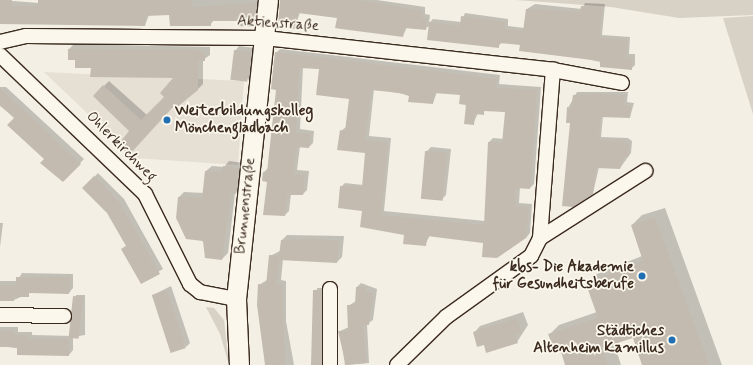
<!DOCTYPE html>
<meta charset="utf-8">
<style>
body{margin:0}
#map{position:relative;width:753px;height:365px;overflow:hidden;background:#f3efe4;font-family:Mynerve,sans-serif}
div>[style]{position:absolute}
.built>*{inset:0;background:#e5dfd4}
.green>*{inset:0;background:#d8d1c6}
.shadow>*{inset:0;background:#0003}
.building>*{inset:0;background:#c3bbb0;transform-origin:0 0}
.roads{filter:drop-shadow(1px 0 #3b2a1e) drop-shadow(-1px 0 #3b2a1e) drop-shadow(0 1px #3b2a1e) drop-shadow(0 -1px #3b2a1e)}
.street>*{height:14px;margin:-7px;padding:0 7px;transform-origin:7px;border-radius:7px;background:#fbf7ec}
.secondary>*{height:19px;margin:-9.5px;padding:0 9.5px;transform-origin:9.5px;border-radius:9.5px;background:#fbf7ec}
.dots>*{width:11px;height:11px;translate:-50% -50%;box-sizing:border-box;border:2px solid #fbf7ec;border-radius:50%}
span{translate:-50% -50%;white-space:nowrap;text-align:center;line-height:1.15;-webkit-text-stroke:3.5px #fbf7ec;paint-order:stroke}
.street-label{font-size:15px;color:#3b2a1e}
.poi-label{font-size:15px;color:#3b2a1e;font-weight:700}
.left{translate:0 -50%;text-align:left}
.right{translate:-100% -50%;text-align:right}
</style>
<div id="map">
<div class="built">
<div style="clip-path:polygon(44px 72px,244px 81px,238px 165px,134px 158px)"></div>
</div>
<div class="green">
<div style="clip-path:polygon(516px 0,753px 0,753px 15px,679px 18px,611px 7px)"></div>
<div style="clip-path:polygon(753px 16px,753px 114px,723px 18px)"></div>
<div style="clip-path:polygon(206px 307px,214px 308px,224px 320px,229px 365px,220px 334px)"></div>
</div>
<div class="shadow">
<div style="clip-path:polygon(0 0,39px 3px,39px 0,259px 0,257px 22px,253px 26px,238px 20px,214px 20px,210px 25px,170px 14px,149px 15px,145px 25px,0 23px)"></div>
<div style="clip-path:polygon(283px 0,377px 0,425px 7px,425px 14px,430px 15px,429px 23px,433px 19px,461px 22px,465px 13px,508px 19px,508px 26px,524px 28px,527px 9px,535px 4px,582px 9px,585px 3px,605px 4px,602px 35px,630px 37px,629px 54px,635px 54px,635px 65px,631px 69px,521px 44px,502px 42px,498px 47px,430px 25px,425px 29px,407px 27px,403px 36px,338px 17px,300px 12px,295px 28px)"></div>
<div style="clip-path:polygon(74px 44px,210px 47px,210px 55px,203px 60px,203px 84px,197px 90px,130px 131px,94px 96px,109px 81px,147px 115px,165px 97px,176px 77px,92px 67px,76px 59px,69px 49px)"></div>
<div style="clip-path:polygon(239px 46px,255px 48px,252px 76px,248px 80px,235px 51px)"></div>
<div style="clip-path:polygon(evenodd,280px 49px,500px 75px,499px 84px,541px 87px,534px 184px,530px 188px,520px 187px,519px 203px,532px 204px,530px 233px,526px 238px,484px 242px,430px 235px,425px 245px,363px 210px,341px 187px,345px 183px,363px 185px,366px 153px,341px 131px,346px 127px,350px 98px,320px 69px,303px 67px,300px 129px,314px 131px,313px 143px,309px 147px,300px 146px,297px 170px,309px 171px,307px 190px,303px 194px,291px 194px,289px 211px,285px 215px,264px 172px,268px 168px,277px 89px,276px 53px,280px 49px,374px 89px,410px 95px,433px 103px,437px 92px,461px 94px,473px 124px,478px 113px,487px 110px,506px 112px,504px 139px,493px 138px,489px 142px,485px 221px,384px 211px,391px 138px,369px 136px,374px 89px)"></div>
<div style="clip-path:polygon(0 87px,6px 87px,84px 159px,63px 181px,15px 118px,0 106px)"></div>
<div style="clip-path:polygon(577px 92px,628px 92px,627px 102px,634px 103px,630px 117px,603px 116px,601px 137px,628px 138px,632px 141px,631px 153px,620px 168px,599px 167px,593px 193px,568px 108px)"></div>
<div style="clip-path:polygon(431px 147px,451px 149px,446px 195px,441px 200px,426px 152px)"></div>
<div style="clip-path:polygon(229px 161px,244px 163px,241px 187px,235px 193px,228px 253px,222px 259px,177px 218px,179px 197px,184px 192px,204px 193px,206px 171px,212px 166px,224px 167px)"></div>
<div style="clip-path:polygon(98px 173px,124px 199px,163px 269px,141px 282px,122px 249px,127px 245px,108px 212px,84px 188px)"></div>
<div style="clip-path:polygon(665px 208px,722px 365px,643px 365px,634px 337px,614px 343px,621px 365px,566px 365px,560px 344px,549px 335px,559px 325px,597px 312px,587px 284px,597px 274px,642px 256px,632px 225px,642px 215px)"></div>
<div style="clip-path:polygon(0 223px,3px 223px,0 247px)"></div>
<div style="clip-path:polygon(287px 235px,344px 236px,342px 257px,337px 262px,283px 259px,281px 280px,286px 281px,286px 321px,294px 365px,266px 365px,259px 285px,267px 280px,270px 256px,280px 251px,282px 240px)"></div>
<div style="clip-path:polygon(22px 273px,73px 274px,73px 288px,69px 293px,32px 292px,14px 300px,0 300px,0 281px,17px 281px)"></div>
<div style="clip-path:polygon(361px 283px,377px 289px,373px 320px,367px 324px,369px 363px,345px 365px,340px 331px,349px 327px,348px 306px,356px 301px,357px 287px)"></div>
<div style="clip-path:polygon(171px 286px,190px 343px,186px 347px,153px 295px)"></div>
<div style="clip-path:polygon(317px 288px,323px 288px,324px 365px,312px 365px)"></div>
<div style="clip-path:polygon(76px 295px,85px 295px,85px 335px,73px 337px,73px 350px,69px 355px,0 346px,0 327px,18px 327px,18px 332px,32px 332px,32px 335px,74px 336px)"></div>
<div style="clip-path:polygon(523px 312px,528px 325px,517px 342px,485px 344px,474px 333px,480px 326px)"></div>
</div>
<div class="building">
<div style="clip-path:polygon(0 0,12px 0,12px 6px,38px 6px,38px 0,192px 0,192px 7px,256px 3px,254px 27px,237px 26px,237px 21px,211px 21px,211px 26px,170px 26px,169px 15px,146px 16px,145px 26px,0 24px)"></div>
<div style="clip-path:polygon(280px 0,359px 0,422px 11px,422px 18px,427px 18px,426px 30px,404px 28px,403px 37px,341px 29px,335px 28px,337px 18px,298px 13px,295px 29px,278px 27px)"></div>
<div style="clip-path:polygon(581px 6px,603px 7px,599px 38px,628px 40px,626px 57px,632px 58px,632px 70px,600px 67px,600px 61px,519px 51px,520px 45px,499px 43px,499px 48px,427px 40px,429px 22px,460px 26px,461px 16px,505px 22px,505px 29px,523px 31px,526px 9px,580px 12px)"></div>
<div style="clip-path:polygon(68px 49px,195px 50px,205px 52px,205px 61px,198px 61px,198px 90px,176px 108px,174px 106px,129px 155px,118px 145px,129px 131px,93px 96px,103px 85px,141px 120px,164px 97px,160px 93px,173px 78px,90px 77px,91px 68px,75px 68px,75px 60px,68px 60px)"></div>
<div style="left:234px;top:50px;width:17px;height:30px;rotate:7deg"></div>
<div style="clip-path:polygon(evenodd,275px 52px,497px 79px,496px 88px,537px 90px,530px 189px,516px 188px,515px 206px,529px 207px,526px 238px,497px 258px,482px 257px,483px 243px,427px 236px,426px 246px,403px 244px,404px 235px,360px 227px,362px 211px,338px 208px,340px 186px,362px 187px,365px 153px,337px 150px,340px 130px,345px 131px,349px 99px,316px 95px,319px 69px,299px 68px,296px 133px,310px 134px,309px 148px,296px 147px,293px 174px,305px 175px,303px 195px,287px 195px,285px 216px,263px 215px,267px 182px,262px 181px,263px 172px,267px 172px,276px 90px,271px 89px,275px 52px,371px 90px,400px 93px,409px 96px,408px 102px,433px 104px,434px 93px,460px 95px,459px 104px,466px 105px,464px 124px,474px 125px,475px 114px,484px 115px,484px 111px,505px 112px,502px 143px,488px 142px,484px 225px,381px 215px,388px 142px,365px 140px,371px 90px)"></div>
<div style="clip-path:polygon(0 88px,81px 164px,63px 182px,40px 163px,44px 159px,7px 125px,14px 118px,0 105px)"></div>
<div style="clip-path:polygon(598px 94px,625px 95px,624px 105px,631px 106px,630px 118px,600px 117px,599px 140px,624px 141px,629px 144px,628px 157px,624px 157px,620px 169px,596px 168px,593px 194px,573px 207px,562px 206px,570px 123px,566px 123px,567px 107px,571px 108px,573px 95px)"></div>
<div style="left:425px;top:151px;width:22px;height:48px;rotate:5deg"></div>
<div style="clip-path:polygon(223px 166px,239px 168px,236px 194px,231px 193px,222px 260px,205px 258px,203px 241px,186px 239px,176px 218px,178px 197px,202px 198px,205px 171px,222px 172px)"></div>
<div style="clip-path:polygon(94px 176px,120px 203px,160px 274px,141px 284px,121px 249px,126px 246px,107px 213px,82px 188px)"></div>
<div style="clip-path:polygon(655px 217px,709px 365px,642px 365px,633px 338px,602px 348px,608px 365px,565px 365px,559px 345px,553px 347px,548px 334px,598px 318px,586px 284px,643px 261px,631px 225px)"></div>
<div style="clip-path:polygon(315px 239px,339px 241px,337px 263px,279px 260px,276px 285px,282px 285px,285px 365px,265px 365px,257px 305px,258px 284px,266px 285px,269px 255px,279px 256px,281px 240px)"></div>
<div style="clip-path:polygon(16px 277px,70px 277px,69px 294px,29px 293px,29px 297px,14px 297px,14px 301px,0 301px,0 285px,16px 285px)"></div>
<div style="clip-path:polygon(356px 287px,366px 287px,366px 292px,373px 293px,369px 325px,363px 325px,366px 363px,346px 365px,338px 331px,348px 331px,347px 305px,355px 305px)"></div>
<div style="left:167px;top:290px;width:61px;height:16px;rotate:72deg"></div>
<div style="clip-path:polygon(313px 290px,322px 290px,322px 365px,311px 365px)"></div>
<div style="left:73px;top:296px;width:10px;height:42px;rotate:6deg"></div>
<div style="clip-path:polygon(517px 318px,522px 333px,515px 335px,518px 343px,486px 353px,484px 345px,477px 347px,473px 332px)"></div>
<div style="clip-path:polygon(0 331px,14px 331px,14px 335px,28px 335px,28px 339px,69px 339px,69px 356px,17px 355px,17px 347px,0 347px)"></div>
</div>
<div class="roads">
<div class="street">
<div style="left:0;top:42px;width:27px;rotate:-13deg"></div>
<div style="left:26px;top:36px;width:239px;rotate:0.5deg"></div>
<div style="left:265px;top:38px;width:290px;rotate:6.3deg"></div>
<div style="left:553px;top:70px;width:70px;rotate:10.7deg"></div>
<div style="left:0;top:55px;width:201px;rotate:43.8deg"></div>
<div style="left:145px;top:194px;width:101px;rotate:63.4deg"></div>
<div style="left:190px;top:284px;width:13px;rotate:39deg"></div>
<div style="left:200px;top:292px;width:37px;rotate:11deg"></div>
<div style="left:540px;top:238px;width:169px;rotate:-85.6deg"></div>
<div style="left:330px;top:289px;width:76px;rotate:90deg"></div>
<div style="left:0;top:315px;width:64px;rotate:0.9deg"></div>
<div style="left:397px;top:365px;width:69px;rotate:-44.4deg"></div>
<div style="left:446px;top:317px;width:105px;rotate:-35.7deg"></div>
<div style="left:531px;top:256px;width:20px;rotate:-63deg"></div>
<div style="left:540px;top:238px;width:125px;rotate:-32.5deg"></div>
</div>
<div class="secondary">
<div style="left:239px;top:365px;width:66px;rotate:-92.6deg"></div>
<div style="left:236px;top:299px;width:301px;rotate:-83.9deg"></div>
</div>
</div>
<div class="dots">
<div style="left:167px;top:120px;background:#1f6fb2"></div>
<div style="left:642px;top:276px;background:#1f6fb2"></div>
<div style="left:672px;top:340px;background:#1f6fb2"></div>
</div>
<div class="street-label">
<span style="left:278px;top:24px;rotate:4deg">Aktienstraße</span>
<span style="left:121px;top:147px;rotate:45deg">Ohlerkirchweg</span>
<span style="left:246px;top:206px;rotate:-84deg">Brunnenstraße</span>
</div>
<div class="poi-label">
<span class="left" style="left:175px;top:120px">Weiterbildungskolleg<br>Mönchengladbach</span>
<span class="right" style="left:634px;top:276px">kbs- Die Akademie<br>für Gesundheitsberufe</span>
<span class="right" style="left:664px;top:340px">Städtiches<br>Altenheim Kamillus</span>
</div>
</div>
